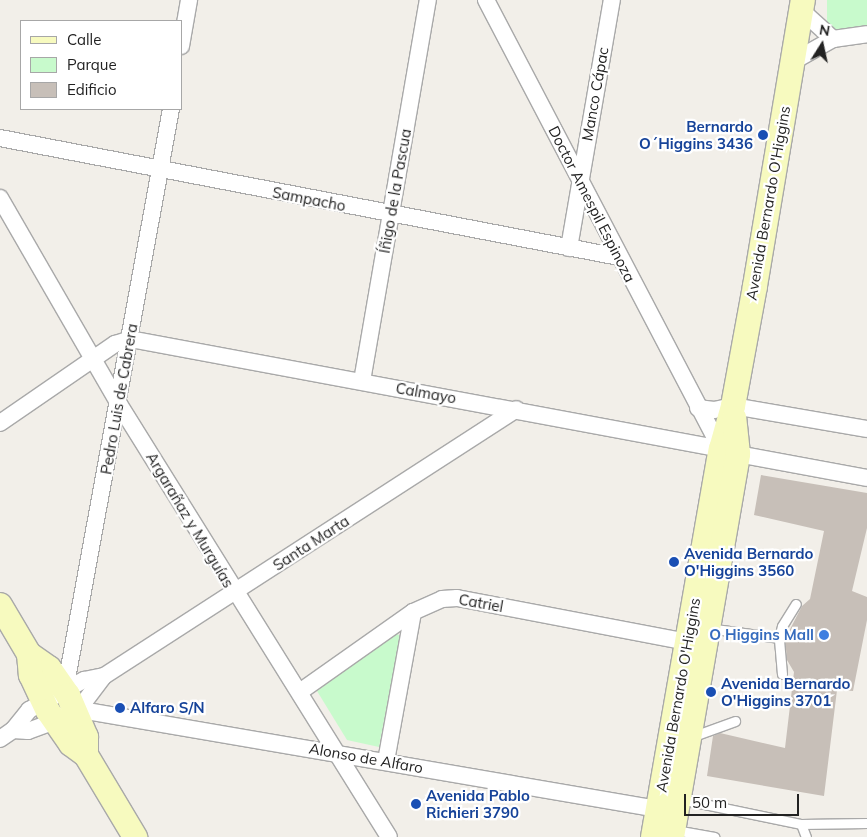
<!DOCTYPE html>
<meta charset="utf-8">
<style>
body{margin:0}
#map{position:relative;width:867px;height:837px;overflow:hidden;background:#f2efe9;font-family:Mulish,sans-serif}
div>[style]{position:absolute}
.park>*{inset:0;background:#c8facc}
.building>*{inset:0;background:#c7bfb8}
.roads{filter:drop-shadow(1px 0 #a9a9a9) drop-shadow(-1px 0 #a9a9a9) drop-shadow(0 1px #a9a9a9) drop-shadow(0 -1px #a9a9a9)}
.service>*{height:9px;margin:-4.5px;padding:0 4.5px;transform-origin:4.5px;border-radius:4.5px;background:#fff}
.minor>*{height:16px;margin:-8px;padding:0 8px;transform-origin:8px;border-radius:8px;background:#fff}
.secondary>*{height:24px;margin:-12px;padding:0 12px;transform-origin:12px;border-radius:12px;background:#f7fabf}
.dots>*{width:14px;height:14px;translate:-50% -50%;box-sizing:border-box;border:2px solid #fff;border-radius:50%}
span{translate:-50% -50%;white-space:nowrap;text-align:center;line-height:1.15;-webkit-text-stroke:4.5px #fff;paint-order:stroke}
.street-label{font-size:15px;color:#222}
.transit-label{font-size:15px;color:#164399;font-weight:700}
.right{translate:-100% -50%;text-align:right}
.left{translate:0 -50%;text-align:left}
.shop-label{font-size:15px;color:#366cbe;font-weight:700}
.legend{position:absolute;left:20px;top:20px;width:162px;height:90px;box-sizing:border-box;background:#fff;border:1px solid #a7a7a7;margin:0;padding:6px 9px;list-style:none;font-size:15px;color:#222}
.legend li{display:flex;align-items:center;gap:10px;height:25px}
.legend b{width:25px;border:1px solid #a7a7a7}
.north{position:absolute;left:797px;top:20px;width:50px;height:50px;-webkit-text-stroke:4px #fff;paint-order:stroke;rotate:10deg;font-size:14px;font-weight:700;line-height:20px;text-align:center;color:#222}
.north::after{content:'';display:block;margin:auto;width:18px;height:22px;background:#222;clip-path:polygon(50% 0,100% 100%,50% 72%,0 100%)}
.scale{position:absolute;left:684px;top:794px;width:115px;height:22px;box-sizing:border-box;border:2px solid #222;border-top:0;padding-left:6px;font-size:15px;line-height:18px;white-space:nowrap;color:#222;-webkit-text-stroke:4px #fff;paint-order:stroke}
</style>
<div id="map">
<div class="park">
<div style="clip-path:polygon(827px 0,867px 0,867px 31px,834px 31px,827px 23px)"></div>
<div style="clip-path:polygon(396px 633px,400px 636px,379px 747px,347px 740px,317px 691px)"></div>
</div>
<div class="building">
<div style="clip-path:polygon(761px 475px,867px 493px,867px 528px,852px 591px,867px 597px,867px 620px,853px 691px,837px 690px,824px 796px,707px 776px,713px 736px,720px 733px,785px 748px,794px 672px,787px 660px,785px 639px,802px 606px,810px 599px,824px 531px,754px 515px)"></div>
</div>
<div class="roads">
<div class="service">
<div style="left:708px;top:628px;width:72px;rotate:8deg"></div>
<div style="left:782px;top:674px;width:36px;rotate:-95deg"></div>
<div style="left:779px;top:638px;width:12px;rotate:-76deg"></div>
<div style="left:782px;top:626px;width:26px;rotate:-58deg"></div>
<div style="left:691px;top:737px;width:47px;rotate:-20deg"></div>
<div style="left:680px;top:799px;width:124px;rotate:11.7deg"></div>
<div style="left:801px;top:824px;width:66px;rotate:-0.9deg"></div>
<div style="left:801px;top:824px;width:14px;rotate:69deg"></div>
<div style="left:675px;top:830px;width:40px;rotate:10deg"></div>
</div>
<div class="minor">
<div style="left:486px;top:0;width:507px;rotate:62.37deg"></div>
<div style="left:802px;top:11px;width:42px;rotate:42.1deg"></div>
<div style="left:181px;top:46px;width:47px;rotate:-80.1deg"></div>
<div style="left:792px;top:62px;width:47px;rotate:-29.3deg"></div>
<div style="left:833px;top:39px;width:34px;rotate:-8deg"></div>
<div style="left:0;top:138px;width:630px;rotate:10.88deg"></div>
<div style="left:0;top:198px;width:238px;rotate:60deg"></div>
<div style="left:119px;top:404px;width:510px;rotate:58.05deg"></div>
<div style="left:569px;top:248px;width:252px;rotate:-80.2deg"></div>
<div style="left:362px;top:381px;width:387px;rotate:-80.2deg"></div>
<div style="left:698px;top:408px;width:16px;rotate:7deg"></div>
<div style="left:714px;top:410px;width:19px;rotate:-12deg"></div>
<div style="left:733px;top:406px;width:136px;rotate:9.7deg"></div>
<div style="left:0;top:423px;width:140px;rotate:-34.5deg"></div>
<div style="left:115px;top:344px;width:16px;rotate:-18deg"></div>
<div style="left:130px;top:339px;width:601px;rotate:10.54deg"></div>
<div style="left:738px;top:454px;width:131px;rotate:10.5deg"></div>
<div style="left:65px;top:690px;width:591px;rotate:-79.66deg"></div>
<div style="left:301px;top:691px;width:137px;rotate:-35.2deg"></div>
<div style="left:413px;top:612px;width:32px;rotate:-24deg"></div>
<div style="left:442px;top:599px;width:15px;rotate:-4deg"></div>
<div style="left:457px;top:598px;width:234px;rotate:10.8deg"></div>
<div style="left:75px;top:709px;width:592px;rotate:9.73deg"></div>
<div style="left:13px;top:730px;width:15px;rotate:4deg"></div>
<div style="left:28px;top:731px;width:29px;rotate:-20deg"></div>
<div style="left:55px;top:721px;width:36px;rotate:-34deg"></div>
<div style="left:85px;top:701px;width:31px;rotate:-53deg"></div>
<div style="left:0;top:739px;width:16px;rotate:-35deg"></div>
<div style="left:13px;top:730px;width:26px;rotate:-51deg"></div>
<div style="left:29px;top:710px;width:63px;rotate:-28.6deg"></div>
<div style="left:84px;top:680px;width:20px;rotate:-11deg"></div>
<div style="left:104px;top:676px;width:491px;rotate:-32.9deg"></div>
<div style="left:386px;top:761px;width:151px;rotate:-79.7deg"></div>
</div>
<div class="secondary">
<div style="left:0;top:605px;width:57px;rotate:59.4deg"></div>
<div style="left:29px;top:654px;width:24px;rotate:35deg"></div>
<div style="left:49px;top:668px;width:33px;rotate:55deg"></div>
<div style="left:68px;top:695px;width:46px;rotate:66.8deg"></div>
<div style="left:86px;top:737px;width:18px;rotate:90deg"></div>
<div style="left:29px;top:654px;width:21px;rotate:85deg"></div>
<div style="left:31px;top:675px;width:40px;rotate:65deg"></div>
<div style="left:48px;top:711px;width:40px;rotate:55.1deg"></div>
<div style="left:71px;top:744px;width:19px;rotate:36deg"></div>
<div style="left:86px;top:755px;width:96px;rotate:59.1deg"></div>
<div style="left:653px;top:837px;width:394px;rotate:-80.1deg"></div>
<div style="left:721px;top:449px;width:45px;rotate:-74.4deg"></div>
<div style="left:733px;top:406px;width:122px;rotate:-79.6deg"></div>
<div style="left:755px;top:286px;width:290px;rotate:-80.5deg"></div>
<div style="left:672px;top:837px;width:389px;rotate:-80.2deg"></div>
<div style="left:738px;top:454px;width:36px;rotate:-96deg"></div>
</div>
</div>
<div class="dots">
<div style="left:763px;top:135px;background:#1a4fb4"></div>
<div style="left:674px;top:562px;background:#1a4fb4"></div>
<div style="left:824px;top:635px;background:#3f7fe0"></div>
<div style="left:711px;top:692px;background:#1a4fb4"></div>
<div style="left:120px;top:708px;background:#1a4fb4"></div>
<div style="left:416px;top:804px;background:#1a4fb4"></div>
</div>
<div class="street-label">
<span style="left:595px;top:94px;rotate:-80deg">Manco Cápac</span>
<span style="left:395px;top:191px;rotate:-80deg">Íñigo de la Pascua</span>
<span style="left:309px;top:199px;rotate:11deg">Sampacho</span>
<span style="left:768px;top:203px;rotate:-80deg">Avenida Bernardo O'Higgins</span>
<span style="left:592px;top:204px;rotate:63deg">Doctor Amespil Espinoza</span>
<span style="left:426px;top:393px;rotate:10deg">Calmayo</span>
<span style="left:119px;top:399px;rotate:-80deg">Pedro Luis de Cabrera</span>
<span style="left:190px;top:520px;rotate:59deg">Argarañaz y Murguías</span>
<span style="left:311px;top:543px;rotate:-33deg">Santa Marta</span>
<span style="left:481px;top:603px;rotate:10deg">Catriel</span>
<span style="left:678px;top:695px;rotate:-80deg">Avenida Bernardo O'Higgins</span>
<span style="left:366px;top:758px;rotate:10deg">Alonso de Alfaro</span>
</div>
<div class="transit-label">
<span class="right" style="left:753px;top:135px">Bernardo<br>O´Higgins 3436</span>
<span class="left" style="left:684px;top:562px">Avenida Bernardo<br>O'Higgins 3560</span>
<span class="left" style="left:721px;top:692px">Avenida Bernardo<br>O'Higgins 3701</span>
<span class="left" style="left:130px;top:708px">Alfaro S/N</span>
<span class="left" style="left:426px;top:804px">Avenida Pablo<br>Richieri 3790</span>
</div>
<div class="shop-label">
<span class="right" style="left:814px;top:635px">O Higgins Mall</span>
</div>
<ul class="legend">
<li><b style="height:6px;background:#f7fabf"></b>Calle</li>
<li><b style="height:14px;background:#c8facc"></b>Parque</li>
<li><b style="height:14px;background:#c7bfb8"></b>Edificio</li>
</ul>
<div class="north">N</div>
<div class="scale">50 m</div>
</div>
